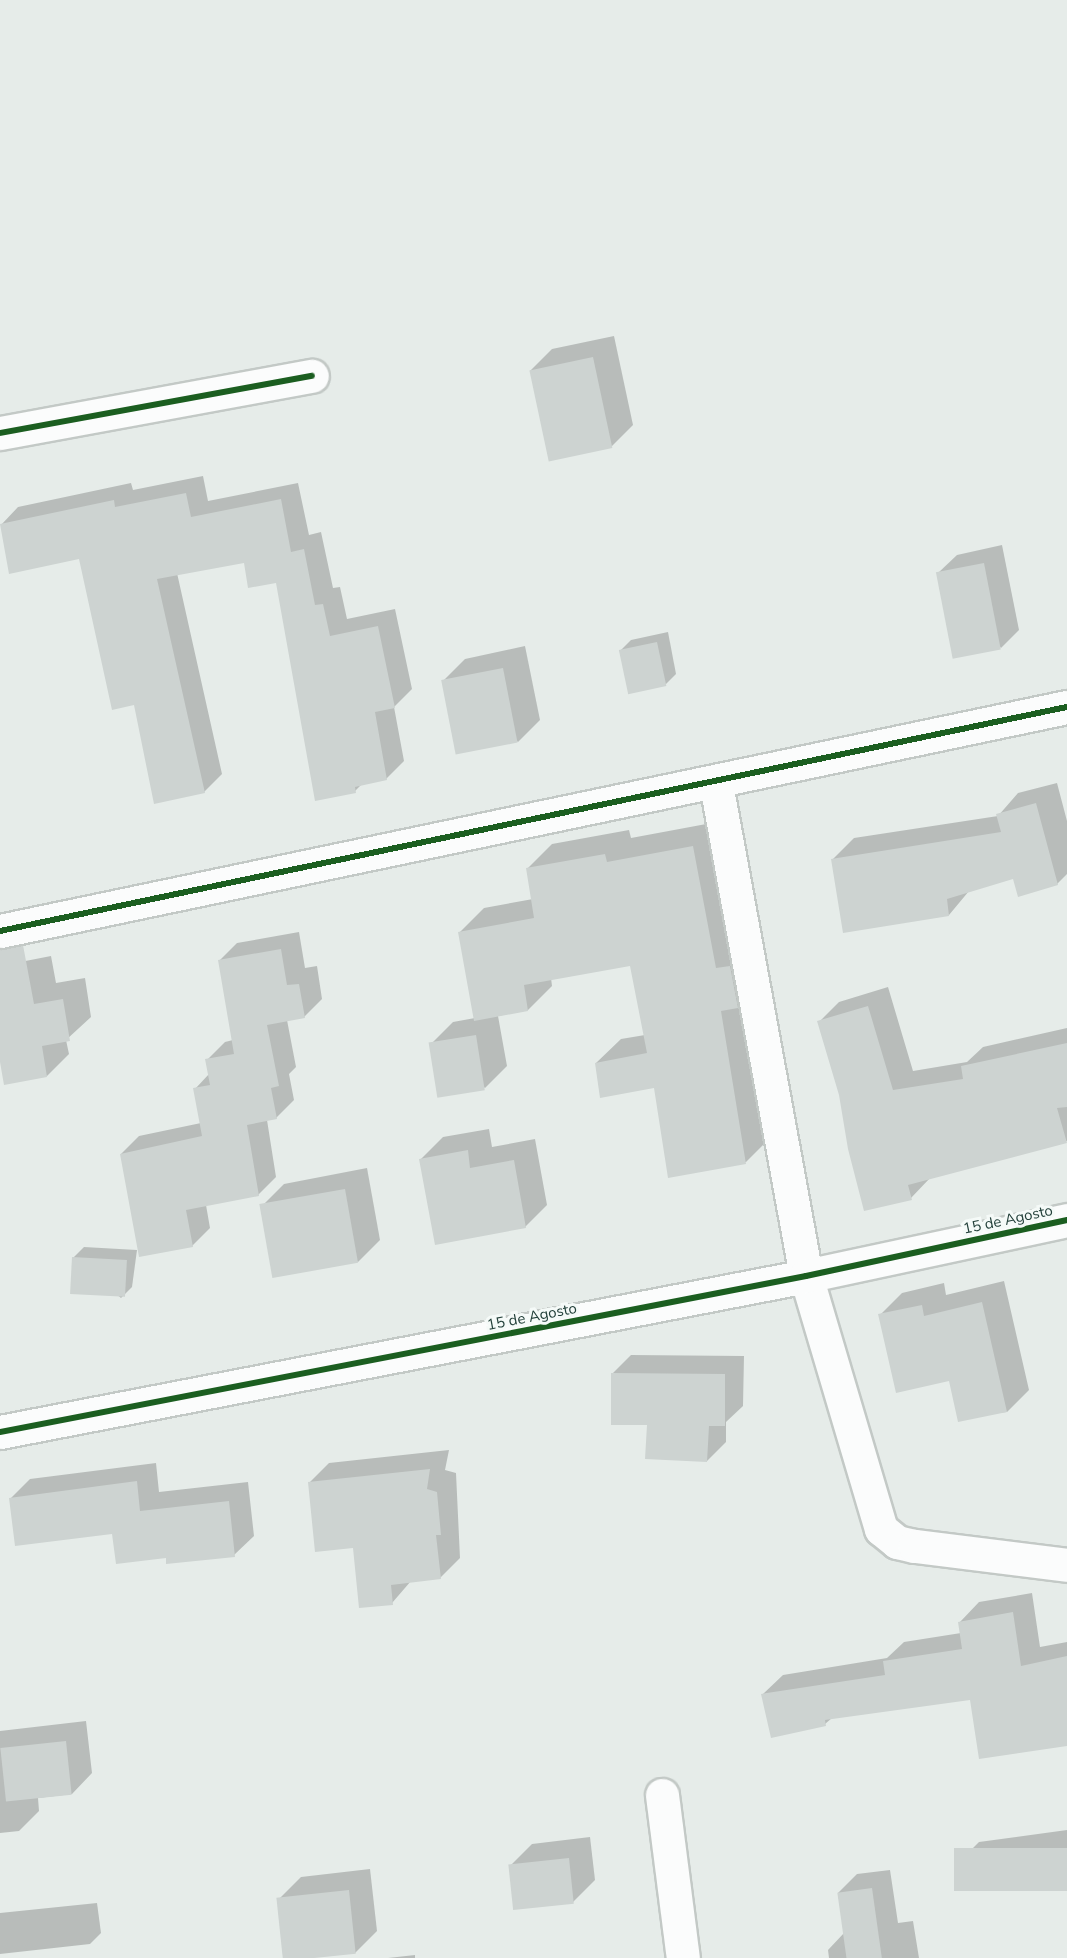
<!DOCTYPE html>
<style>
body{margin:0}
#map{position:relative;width:1067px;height:1958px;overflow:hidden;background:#e6ece9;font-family:"Nunito Sans",sans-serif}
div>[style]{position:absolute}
.shadow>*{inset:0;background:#0003}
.building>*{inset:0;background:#cdd3d1;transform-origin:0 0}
.roads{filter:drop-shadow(2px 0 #c3c9c6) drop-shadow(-2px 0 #c3c9c6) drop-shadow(0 2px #c3c9c6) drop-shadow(0 -2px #c3c9c6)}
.minor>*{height:33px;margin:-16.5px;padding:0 16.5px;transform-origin:16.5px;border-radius:16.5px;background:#fbfcfc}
.cycleway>*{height:6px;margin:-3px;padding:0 3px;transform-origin:3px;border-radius:3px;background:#1b5e20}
span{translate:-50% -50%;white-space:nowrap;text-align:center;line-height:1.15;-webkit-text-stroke:6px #f5faf8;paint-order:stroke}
.street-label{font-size:15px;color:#23403a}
</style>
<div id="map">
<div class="shadow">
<div style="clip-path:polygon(614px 336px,633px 425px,611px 447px,530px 371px,552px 349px)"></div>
<div style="clip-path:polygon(203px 476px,208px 501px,298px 483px,309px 535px,321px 532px,333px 588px,340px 587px,347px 619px,395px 609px,412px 689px,394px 707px,404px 761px,386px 779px,363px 783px,355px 791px,278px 581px,245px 561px,177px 573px,222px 774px,204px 792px,135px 704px,80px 557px,1px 525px,18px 507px,131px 483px,133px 490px)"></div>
<div style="clip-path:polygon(1002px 545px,1019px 630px,1001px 648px,938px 573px,957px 555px)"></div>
<div style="clip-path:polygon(668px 632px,676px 674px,665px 685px,620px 651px,631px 640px)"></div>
<div style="clip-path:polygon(525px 646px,540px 720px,518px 742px,443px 681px,465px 659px)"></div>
<div style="clip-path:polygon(1057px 783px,1067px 821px,1067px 874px,1057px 884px,1014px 877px,969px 891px,949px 915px,833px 859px,854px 838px,998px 816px,1018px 793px)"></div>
<div style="clip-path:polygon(717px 822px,770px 1138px,746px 1162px,670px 1176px,655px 1086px,596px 1063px,621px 1039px,645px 1035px,631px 964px,551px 978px,552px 986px,528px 1010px,498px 1016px,507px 1066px,485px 1088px,431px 1044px,453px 1022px,475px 1018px,460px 932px,484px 908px,533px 899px,527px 869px,552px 844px,629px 830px,631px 838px)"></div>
<div style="clip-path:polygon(299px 932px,305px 968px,317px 966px,322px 999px,304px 1017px,287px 1020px,296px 1067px,289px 1074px,294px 1100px,276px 1118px,267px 1120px,276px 1177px,258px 1195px,206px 1205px,210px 1228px,192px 1246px,121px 1154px,139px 1136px,201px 1123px,195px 1089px,209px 1074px,207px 1060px,225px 1042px,233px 1040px,219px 961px,237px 943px)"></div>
<div style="clip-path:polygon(51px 956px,56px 983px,85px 978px,91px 1017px,66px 1040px,69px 1054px,47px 1076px,0 1053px,0 974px,10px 964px)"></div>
<div style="clip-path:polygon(888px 987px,913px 1071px,967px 1062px,983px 1047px,1067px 1028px,1067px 1141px,931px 1177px,911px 1198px,841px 1095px,819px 1022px,839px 1002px)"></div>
<div style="clip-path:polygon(489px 1129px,492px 1147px,535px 1139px,547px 1205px,525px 1227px,421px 1159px,443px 1137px)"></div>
<div style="clip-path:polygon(367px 1168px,380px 1240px,358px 1262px,262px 1206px,284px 1184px)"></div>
<div style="clip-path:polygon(84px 1247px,137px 1250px,132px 1287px,121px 1298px,73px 1258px)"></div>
<div style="clip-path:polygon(1004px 1281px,1029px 1390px,1007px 1412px,958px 1416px,950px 1379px,880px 1315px,902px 1293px,944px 1283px,946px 1295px)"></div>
<div style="clip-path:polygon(631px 1355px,744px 1356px,743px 1406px,726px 1422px,726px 1442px,707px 1461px,648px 1424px,612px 1374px)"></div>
<div style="clip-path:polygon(449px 1450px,445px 1470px,456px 1473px,460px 1558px,440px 1578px,411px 1581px,392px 1603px,310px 1482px,329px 1463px)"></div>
<div style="clip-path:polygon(156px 1463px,159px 1492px,248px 1482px,254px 1536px,234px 1555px,167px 1556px,113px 1533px,11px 1498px,30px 1479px)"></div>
<div style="clip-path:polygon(1032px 1593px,1040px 1647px,1067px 1642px,1067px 1744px,971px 1698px,832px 1718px,825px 1724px,763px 1694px,783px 1675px,887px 1658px,904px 1642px,961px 1633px,960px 1622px,979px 1602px)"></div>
<div style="clip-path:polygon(86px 1721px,92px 1773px,72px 1794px,38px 1798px,39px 1811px,19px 1831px,0 1833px,0 1731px)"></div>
<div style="clip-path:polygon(1067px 1830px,1067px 1890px,957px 1864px,979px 1842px)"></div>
<div style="clip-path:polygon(590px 1837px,595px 1880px,573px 1902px,510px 1866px,532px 1844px)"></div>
<div style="clip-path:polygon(370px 1869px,377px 1931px,355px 1953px,286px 1958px,279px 1899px,301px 1877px)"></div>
<div style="clip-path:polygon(890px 1870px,898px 1923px,913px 1921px,919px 1958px,829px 1958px,828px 1950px,844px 1933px,838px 1893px,857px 1874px)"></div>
<div style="clip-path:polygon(97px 1903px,101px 1933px,90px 1944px,0 1954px,0 1913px)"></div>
<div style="clip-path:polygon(415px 1955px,415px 1958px,388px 1958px)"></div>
</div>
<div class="building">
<div style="left:593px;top:357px;width:93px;height:65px;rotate:78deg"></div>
<div style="clip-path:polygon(186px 493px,191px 517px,281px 499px,291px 552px,304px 549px,315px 605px,323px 604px,330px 636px,378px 626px,395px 708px,375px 712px,387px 780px,355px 787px,356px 793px,315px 801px,276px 583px,248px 588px,244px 563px,157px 579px,205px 793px,154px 804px,134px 705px,112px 710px,79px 559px,9px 574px,0 524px,114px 500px,115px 507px)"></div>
<div style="left:984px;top:563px;width:88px;height:49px;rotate:79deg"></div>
<div style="left:657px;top:642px;width:45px;height:39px;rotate:78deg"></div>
<div style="left:503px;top:668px;width:76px;height:63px;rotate:79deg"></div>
<div style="clip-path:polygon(1036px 803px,1058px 885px,1018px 897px,1013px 879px,947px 899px,949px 916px,843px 933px,831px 859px,1001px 832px,996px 814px)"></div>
<div style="clip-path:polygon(693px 846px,716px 968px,730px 966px,738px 1008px,721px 1011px,746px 1164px,668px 1178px,654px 1088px,600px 1098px,595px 1063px,647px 1053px,630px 966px,524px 985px,528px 1011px,474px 1021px,458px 932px,534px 918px,526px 868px,605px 854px,607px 862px)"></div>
<div style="clip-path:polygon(23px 945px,34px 1004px,63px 999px,70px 1041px,42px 1046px,47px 1077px,4px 1085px,0 1062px,0 949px)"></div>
<div style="clip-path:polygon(281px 949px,287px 985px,299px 984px,305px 1018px,267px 1025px,279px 1086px,271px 1088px,277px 1119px,247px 1125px,259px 1196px,186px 1210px,193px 1247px,139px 1257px,120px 1154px,202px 1136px,193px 1088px,210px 1085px,205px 1059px,234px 1054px,218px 960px)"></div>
<div style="clip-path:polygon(868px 1006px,893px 1090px,963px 1079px,961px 1066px,1067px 1043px,1067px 1107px,1057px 1108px,1067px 1143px,908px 1185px,912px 1200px,864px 1211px,848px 1149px,839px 1095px,817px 1021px)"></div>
<div style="left:476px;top:1035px;width:56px;height:48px;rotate:81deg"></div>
<div style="clip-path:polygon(468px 1150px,470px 1168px,514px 1160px,526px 1228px,435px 1245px,419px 1159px)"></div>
<div style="left:345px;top:1189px;width:75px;height:87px;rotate:80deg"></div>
<div style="left:72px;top:1257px;width:55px;height:37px;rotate:3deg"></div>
<div style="clip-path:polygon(982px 1302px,1007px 1412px,958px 1422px,949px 1381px,896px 1393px,878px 1314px,922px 1305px,924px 1316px)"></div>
<div style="clip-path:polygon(611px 1373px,725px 1374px,725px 1426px,709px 1426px,707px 1462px,645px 1459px,647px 1425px,611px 1425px)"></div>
<div style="clip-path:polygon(430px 1469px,427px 1489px,437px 1492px,441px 1535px,436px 1535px,441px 1579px,391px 1585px,393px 1605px,359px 1608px,353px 1548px,315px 1552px,308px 1482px)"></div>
<div style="clip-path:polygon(137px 1481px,140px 1511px,229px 1501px,235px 1557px,166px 1564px,166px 1558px,116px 1564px,112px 1534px,15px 1546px,9px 1498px)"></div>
<div style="clip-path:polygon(1013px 1612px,1021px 1666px,1067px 1656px,1067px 1746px,979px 1759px,970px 1700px,825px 1720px,826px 1726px,771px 1738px,761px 1694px,885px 1675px,883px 1661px,962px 1649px,958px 1622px)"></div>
<div style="left:66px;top:1741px;width:54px;height:66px;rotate:84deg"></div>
<div style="left:1067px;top:1848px;width:43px;height:113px;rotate:90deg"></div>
<div style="left:569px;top:1858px;width:46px;height:61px;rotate:84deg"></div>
<div style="left:872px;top:1888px;width:71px;height:35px;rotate:82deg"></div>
<div style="left:349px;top:1890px;width:64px;height:73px;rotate:84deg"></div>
</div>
<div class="roads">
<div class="minor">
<div style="left:0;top:433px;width:317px;rotate:-10.4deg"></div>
<div style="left:716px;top:784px;width:500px;rotate:79.63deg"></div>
<div style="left:806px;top:1276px;width:264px;rotate:73.5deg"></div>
<div style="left:881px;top:1529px;width:21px;rotate:39deg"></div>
<div style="left:897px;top:1542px;width:18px;rotate:13deg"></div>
<div style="left:915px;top:1546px;width:153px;rotate:7.1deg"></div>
<div style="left:0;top:931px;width:1090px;rotate:-11.86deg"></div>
<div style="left:0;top:1432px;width:821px;rotate:-10.95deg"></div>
<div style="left:806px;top:1276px;width:267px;rotate:-12.1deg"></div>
<div style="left:662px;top:1795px;width:164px;rotate:82.7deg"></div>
</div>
</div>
<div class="cycleway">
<div style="left:0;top:433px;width:317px;rotate:-10.4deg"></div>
<div style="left:0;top:931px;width:1090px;rotate:-11.86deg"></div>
<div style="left:0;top:1432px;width:821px;rotate:-10.95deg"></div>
<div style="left:806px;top:1276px;width:267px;rotate:-12.1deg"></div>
</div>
<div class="street-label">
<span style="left:1008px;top:1220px;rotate:-12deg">15 de Agosto</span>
<span style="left:532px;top:1317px;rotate:-11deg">15 de Agosto</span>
</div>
</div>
